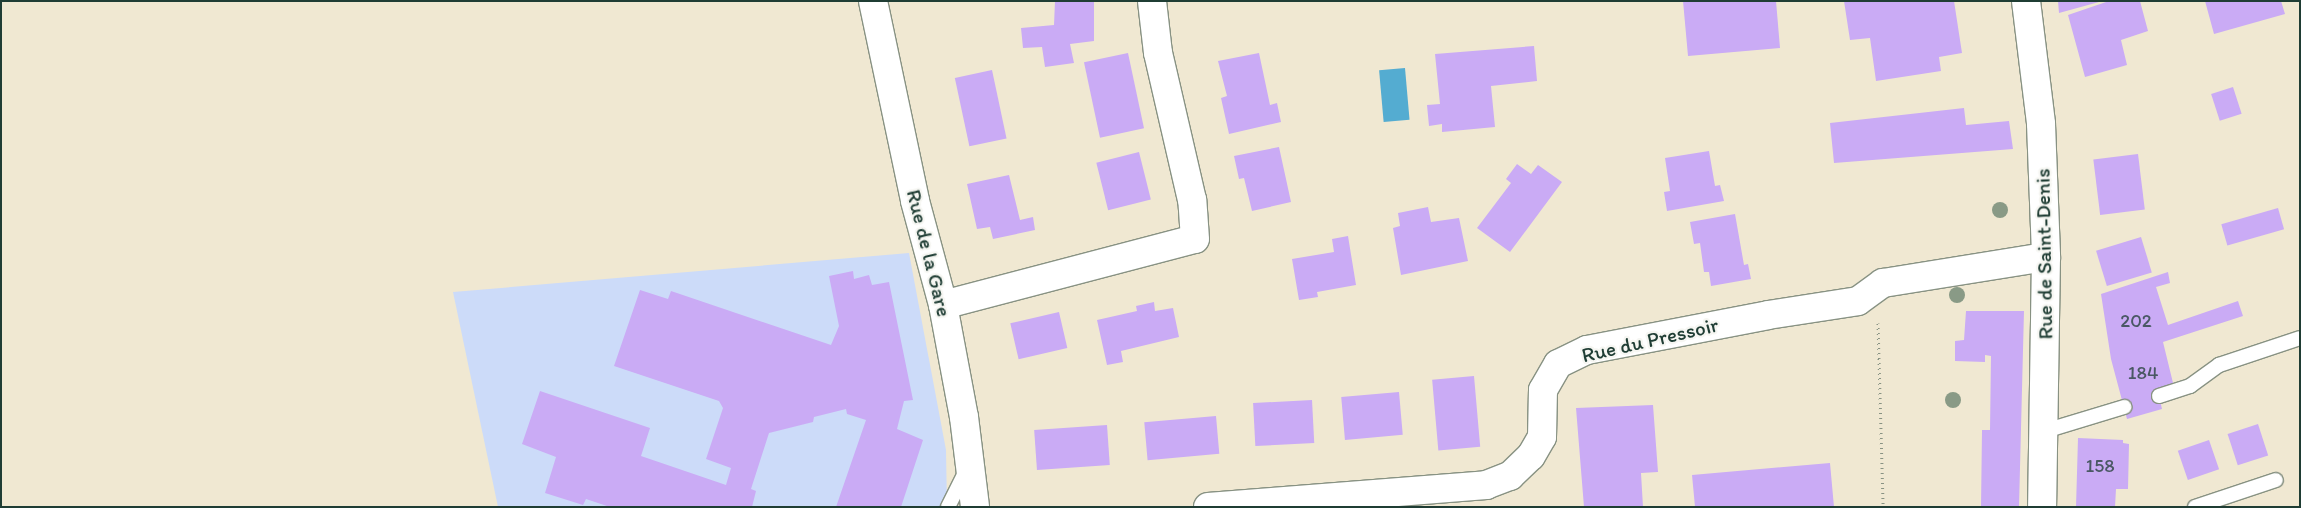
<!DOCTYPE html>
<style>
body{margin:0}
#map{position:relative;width:2301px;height:508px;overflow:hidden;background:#f0e8d2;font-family:Itim,sans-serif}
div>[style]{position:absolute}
.built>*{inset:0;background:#ccdbf9}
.water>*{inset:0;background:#54acd1;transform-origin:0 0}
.building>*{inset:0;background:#caabf5;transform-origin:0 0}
.path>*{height:3px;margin-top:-1.5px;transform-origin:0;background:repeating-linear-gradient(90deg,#889283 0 1px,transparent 0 5px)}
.roads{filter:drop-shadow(1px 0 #889283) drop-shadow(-1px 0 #889283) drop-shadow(0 1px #889283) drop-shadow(0 -1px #889283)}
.lane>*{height:14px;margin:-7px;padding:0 7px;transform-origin:7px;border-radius:7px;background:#fff}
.street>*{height:28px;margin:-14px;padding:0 14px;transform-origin:14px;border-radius:14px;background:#fff}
.secondary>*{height:28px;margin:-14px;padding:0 14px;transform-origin:14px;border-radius:14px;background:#fff}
.trees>*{width:16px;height:16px;margin:-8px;border-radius:50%;background:#899a86}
span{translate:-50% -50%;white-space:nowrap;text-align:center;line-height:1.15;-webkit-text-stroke:4.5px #f6f6f2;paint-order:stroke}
.number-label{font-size:19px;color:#4a5864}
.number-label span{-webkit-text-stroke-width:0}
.street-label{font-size:21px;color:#1f3d34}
.frame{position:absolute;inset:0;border:2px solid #1f3d34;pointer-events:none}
</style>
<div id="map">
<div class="built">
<div style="clip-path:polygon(909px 253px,946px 450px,947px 507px,498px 507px,453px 292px)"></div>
</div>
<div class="water">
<div style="left:1405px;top:68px;width:52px;height:26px;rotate:85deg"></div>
</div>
<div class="building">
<div style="clip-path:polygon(1055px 1px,1094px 1px,1094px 41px,1070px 44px,1074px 63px,1045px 67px,1042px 47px,1023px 48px,1021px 28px,1054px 25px)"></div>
<div style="clip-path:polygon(1683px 1px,1776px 1px,1780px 48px,1688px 56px)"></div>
<div style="clip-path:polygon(1844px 1px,1954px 1px,1962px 53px,1939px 57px,1941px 71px,1876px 81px,1870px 38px,1850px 40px)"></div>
<div style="clip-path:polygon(2058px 1px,2099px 1px,2099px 2px,2059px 13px)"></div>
<div style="clip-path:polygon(2109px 1px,2140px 1px,2148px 31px,2121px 40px,2127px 65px,2085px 77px,2068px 15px)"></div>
<div style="clip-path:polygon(2205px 1px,2281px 1px,2285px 14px,2214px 34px)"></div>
<div style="clip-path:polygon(1534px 46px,1537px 81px,1491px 86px,1495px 127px,1442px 132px,1442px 124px,1429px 126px,1427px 105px,1440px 104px,1435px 54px)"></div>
<div style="left:1128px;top:53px;width:77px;height:45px;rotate:78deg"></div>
<div style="clip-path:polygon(1259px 53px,1270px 105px,1277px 103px,1281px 122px,1229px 134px,1221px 98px,1227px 96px,1218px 61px)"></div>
<div style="left:992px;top:70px;width:70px;height:38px;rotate:78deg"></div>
<div style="left:2233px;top:87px;width:28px;height:23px;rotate:72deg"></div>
<div style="clip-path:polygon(1964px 108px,1966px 125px,2009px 121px,2013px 149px,1834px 163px,1830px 123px)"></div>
<div style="clip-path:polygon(1279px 147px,1291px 202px,1252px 211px,1244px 178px,1239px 179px,1234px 156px)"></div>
<div style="clip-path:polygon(1709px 151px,1715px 186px,1720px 185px,1724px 201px,1667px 211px,1664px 192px,1670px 191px,1665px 158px)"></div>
<div style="left:1139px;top:152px;width:49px;height:44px;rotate:76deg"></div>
<div style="left:2138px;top:154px;width:56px;height:45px;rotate:83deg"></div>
<div style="clip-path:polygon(1517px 164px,1531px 174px,1538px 165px,1562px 182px,1510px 252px,1477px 228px,1511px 183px,1506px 179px)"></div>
<div style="clip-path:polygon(1009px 175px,1020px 220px,1033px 217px,1035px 230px,993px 239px,990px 227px,977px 229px,967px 184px)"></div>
<div style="clip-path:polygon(1428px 207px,1431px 222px,1459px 218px,1468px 261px,1401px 275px,1393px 228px,1400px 226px,1398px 213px)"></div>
<div style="left:2278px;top:208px;width:22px;height:59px;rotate:74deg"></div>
<div style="clip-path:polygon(1735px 214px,1744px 265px,1748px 264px,1751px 279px,1711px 286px,1709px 272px,1704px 272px,1700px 243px,1694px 244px,1690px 222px)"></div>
<div style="clip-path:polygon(1348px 236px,1356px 285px,1317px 292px,1318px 297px,1299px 300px,1292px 259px,1334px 252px,1332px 239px)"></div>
<div style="left:2141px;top:237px;width:37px;height:47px;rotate:73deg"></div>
<div style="clip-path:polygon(853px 271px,854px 279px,869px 275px,872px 285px,889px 282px,913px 400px,904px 401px,897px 429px,923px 440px,901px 507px,836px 507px,866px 420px,847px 414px,846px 409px,814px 417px,813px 422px,769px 433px,751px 489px,756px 491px,752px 507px,610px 507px,586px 499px,583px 505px,545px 493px,556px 457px,522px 444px,540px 391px,650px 428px,641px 456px,726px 485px,731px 468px,706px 459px,723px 408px,719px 401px,614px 366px,640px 290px,668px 299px,671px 291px,831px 345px,839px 326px,829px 276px)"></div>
<div style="clip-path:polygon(2168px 272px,2170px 283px,2156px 287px,2168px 325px,2238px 301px,2243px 316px,2163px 342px,2174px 387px,2159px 396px,2162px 409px,2127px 419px,2111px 359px,2101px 294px)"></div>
<div style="clip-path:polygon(1154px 302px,1155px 311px,1173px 308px,1179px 337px,1121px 351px,1123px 362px,1107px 365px,1097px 320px,1137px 311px,1136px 306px)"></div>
<div style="clip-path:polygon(1966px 311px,2024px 311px,2019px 507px,1981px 507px,1982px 430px,1990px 430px,1991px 356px,1985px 355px,1985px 362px,1955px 361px,1955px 341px,1964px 340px)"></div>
<div style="left:1059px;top:312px;width:37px;height:50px;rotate:77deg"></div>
<div style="left:1474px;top:376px;width:71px;height:42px;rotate:85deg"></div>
<div style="left:1399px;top:392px;width:43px;height:58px;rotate:85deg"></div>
<div style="left:1312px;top:400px;width:43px;height:59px;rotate:87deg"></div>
<div style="clip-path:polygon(1653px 405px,1658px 472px,1641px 473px,1643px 507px,1584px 507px,1576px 408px)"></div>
<div style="left:1216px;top:416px;width:38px;height:72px;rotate:85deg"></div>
<div style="left:2258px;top:424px;width:33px;height:32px;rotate:72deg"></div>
<div style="left:1107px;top:425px;width:40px;height:73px;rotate:86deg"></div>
<div style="clip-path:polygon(2078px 438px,2123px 440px,2123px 443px,2129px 444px,2128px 489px,2116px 489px,2115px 507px,2076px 507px)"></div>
<div style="left:2209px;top:440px;width:31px;height:33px;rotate:71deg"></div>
<div style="clip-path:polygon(1830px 463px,1834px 507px,1695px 507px,1692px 475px)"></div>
</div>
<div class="path">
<div style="left:1878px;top:323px;width:184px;rotate:88.4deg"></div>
</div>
<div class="roads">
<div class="lane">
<div style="left:2159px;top:396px;width:33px;rotate:-18deg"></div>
<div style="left:2190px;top:386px;width:36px;rotate:-36deg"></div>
<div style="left:2219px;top:365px;width:85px;rotate:-18.4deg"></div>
<div style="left:2045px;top:431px;width:83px;rotate:-16.9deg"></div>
<div style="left:948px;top:507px;width:40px;rotate:-63.4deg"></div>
<div style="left:2195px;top:507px;width:85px;rotate:-18.4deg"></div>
</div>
<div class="street">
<div style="left:943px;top:305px;width:260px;rotate:-14.7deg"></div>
<div style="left:1195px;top:239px;width:39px;rotate:-94deg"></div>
<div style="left:1192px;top:200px;width:151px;rotate:-103deg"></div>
<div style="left:1158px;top:53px;width:52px;rotate:-96.6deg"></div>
<div style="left:1208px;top:507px;width:279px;rotate:-4.5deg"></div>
<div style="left:1486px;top:485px;width:26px;rotate:-21deg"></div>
<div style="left:1510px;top:476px;width:29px;rotate:-44deg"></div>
<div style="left:1531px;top:456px;width:22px;rotate:-60deg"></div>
<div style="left:1542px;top:437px;width:47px;rotate:-88.8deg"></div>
<div style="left:1543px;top:390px;width:30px;rotate:-60deg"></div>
<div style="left:1558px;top:364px;width:32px;rotate:-26deg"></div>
<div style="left:1587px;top:350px;width:184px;rotate:-10.9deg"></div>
<div style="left:1768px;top:315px;width:91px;rotate:-8.8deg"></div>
<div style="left:1858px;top:301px;width:31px;rotate:-36deg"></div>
<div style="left:1883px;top:283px;width:165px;rotate:-9.1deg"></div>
</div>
<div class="secondary">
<div style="left:873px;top:1px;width:204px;rotate:78.1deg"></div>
<div style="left:915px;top:201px;width:108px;rotate:74.9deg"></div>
<div style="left:943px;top:305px;width:114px;rotate:79.4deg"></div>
<div style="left:964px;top:417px;width:91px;rotate:83deg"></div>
<div style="left:2026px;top:1px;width:124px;rotate:83deg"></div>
<div style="left:2041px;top:124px;width:133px;rotate:87.8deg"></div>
<div style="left:2046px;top:257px;width:250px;rotate:90.9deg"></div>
</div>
</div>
<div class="trees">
<div style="left:2000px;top:210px"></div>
<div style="left:1957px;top:295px"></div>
<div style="left:1953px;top:400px"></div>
</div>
<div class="number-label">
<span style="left:2136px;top:321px">202</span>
<span style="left:2143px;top:373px">184</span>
<span style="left:2100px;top:466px">158</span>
</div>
<div class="street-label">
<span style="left:929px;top:253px;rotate:76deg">Rue de la Gare</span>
<span style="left:2044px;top:254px;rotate:-91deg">Rue de Saint-Denis</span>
<span style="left:1650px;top:340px;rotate:-13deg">Rue du Pressoir</span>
</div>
<div class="frame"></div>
</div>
